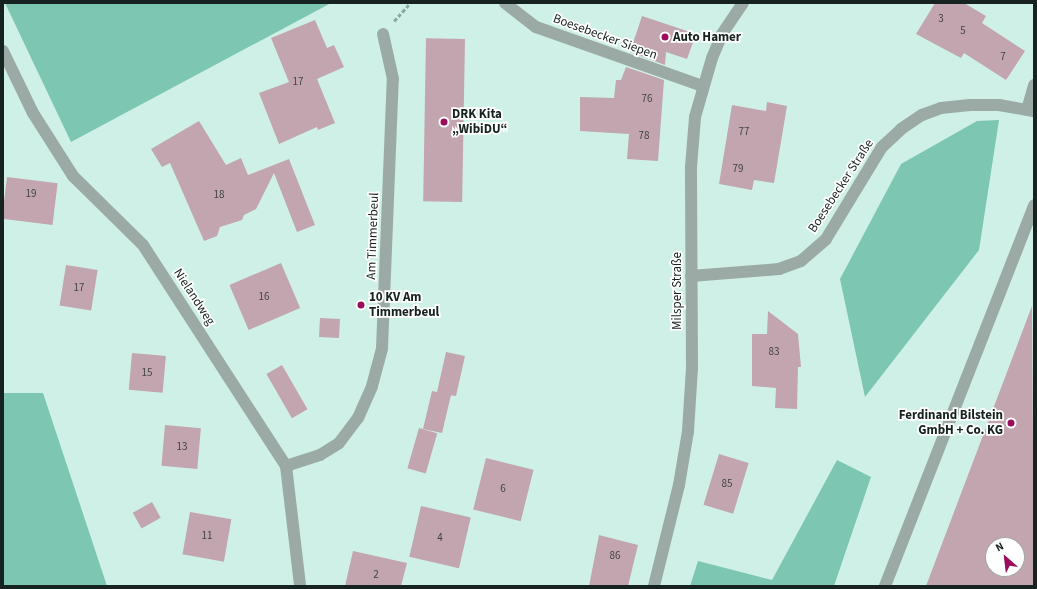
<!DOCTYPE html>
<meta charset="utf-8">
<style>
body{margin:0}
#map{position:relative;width:1037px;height:589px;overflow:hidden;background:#cff0e6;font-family:"Source Sans 3",sans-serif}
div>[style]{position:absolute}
.green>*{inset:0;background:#7dc6b2}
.building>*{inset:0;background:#c2a5af;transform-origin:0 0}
.path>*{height:2.5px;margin-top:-1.25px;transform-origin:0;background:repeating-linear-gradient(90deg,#8ea8a0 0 4px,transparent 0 6px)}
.minor>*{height:12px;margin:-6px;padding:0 6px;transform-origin:6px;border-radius:6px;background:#9caaa5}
.dots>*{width:11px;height:11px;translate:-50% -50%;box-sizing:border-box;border:2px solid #fff;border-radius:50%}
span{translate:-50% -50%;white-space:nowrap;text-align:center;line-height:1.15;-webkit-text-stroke:3.5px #fff;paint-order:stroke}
.number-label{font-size:11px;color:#424444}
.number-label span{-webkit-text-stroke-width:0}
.street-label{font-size:13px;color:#172320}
.poi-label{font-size:13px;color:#172320;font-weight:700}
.left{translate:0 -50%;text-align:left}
.right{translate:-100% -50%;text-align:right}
.frame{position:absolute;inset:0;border:4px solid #172320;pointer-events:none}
.north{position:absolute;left:985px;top:537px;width:40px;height:40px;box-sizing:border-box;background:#fff;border:1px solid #a2a7a6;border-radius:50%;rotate:332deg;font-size:11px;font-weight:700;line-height:16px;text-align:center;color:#172320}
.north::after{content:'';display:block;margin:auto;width:14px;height:18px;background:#9b0c5c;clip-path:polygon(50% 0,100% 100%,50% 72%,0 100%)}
</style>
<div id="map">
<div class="green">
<div style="clip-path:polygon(5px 3px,331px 3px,71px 142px)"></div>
<div style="clip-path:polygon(999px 120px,979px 250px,865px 397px,840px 279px,901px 164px,977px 121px)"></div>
<div style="clip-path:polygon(3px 393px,43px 393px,107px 586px,3px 586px)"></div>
<div style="clip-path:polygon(837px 460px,871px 477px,834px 586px,690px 586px,698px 561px,772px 580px)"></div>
</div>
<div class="building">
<div style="clip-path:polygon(935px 3px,964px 3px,986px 16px,982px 23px,1025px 51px,1006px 80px,964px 53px,961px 58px,916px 34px)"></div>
<div style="clip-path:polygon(642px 16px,696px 34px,687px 59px,666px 52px,665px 65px,630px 52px)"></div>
<div style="clip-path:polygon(315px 20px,327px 48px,334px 45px,344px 67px,317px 79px,335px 123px,318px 130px,317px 127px,279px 144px,259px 93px,289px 82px,271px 38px)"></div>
<div style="left:465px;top:39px;width:163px;height:39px;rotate:91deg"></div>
<div style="clip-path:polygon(626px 67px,664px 80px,658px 161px,627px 159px,629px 134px,580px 131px,580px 97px,614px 98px,616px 80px,621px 80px)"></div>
<div style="clip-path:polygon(767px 102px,787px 106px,774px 183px,754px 180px,752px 190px,719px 184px,732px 105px,766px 111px)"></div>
<div style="clip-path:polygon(199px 121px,226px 165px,241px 158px,248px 175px,289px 159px,315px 225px,297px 232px,274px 173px,256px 209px,244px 215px,242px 220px,220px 227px,217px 236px,204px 241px,170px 163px,162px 167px,151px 149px)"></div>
<div style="left:7px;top:177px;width:51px;height:42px;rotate:7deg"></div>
<div style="left:281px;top:263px;width:49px;height:56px;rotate:67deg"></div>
<div style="left:66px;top:265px;width:32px;height:41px;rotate:9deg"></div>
<div style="clip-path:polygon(evenodd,1032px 306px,1034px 586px,926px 586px,1032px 306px,993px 545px,1017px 545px,1017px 569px,993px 569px,993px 545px)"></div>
<div style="clip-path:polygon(768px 311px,798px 334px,801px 367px,798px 367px,797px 409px,775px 408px,776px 388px,752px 386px,752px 334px,767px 334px)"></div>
<div style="left:320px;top:318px;width:20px;height:19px;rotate:3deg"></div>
<div style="clip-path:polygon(446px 352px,465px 356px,456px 396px,449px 395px,451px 395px,442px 433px,423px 429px,432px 391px,437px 392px)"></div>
<div style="left:132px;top:353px;width:34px;height:37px;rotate:5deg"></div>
<div style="left:282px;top:365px;width:51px;height:18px;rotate:60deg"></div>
<div style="left:165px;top:425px;width:36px;height:41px;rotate:5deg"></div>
<div style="left:419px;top:428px;width:19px;height:42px;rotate:16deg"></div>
<div style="left:719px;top:454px;width:31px;height:53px;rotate:17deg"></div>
<div style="left:486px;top:458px;width:49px;height:53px;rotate:14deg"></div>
<div style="left:152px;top:502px;width:18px;height:22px;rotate:61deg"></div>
<div style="left:421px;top:506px;width:51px;height:52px;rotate:13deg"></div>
<div style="left:190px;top:512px;width:42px;height:43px;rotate:10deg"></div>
<div style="clip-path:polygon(599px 535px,638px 545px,628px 586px,589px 586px)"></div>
<div style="clip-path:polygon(353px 551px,407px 563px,401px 586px,345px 586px)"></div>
</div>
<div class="path">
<div style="left:394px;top:21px;width:24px;rotate:-48deg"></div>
</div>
<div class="minor">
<div style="left:505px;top:3px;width:39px;rotate:38deg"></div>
<div style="left:536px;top:27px;width:177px;rotate:19.5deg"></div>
<div style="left:3px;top:51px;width:69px;rotate:64.2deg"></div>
<div style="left:33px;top:113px;width:75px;rotate:57.6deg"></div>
<div style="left:73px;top:176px;width:98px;rotate:44.6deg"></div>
<div style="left:143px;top:245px;width:263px;rotate:57.1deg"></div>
<div style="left:286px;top:466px;width:121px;rotate:83.3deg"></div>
<div style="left:1027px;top:110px;width:26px;rotate:-74deg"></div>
<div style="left:691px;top:276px;width:88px;rotate:-4.5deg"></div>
<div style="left:779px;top:269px;width:23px;rotate:-20deg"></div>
<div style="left:801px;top:261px;width:33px;rotate:-41deg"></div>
<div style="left:826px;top:239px;width:108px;rotate:-58.7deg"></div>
<div style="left:882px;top:147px;width:26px;rotate:-43deg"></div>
<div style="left:901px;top:129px;width:25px;rotate:-34deg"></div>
<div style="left:922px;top:115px;width:20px;rotate:-20deg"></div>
<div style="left:941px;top:108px;width:29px;rotate:-6deg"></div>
<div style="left:970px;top:105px;width:29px"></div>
<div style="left:999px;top:105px;width:36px;rotate:10deg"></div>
<div style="left:286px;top:466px;width:36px;rotate:-18deg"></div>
<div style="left:320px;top:455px;width:22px;rotate:-32deg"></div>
<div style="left:339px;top:443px;width:31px;rotate:-53deg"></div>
<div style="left:358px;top:418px;width:35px;rotate:-66deg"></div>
<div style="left:372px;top:386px;width:39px;rotate:-75deg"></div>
<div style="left:382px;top:348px;width:269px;rotate:-87.7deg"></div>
<div style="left:393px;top:79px;width:46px;rotate:-102.5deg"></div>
<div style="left:654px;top:586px;width:104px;rotate:-76.1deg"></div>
<div style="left:679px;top:485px;width:55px;rotate:-80.5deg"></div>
<div style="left:688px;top:431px;width:63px;rotate:-86.4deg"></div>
<div style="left:692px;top:368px;width:201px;rotate:-90.3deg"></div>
<div style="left:691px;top:167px;width:50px;rotate:-85.4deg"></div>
<div style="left:695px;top:117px;width:61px;rotate:-73.9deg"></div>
<div style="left:712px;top:58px;width:26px;rotate:-67deg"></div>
<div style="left:722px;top:34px;width:37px;rotate:-56deg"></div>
<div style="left:885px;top:586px;width:409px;rotate:-68.6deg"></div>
</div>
<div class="dots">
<div style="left:665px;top:37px;background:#9b0c5c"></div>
<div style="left:444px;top:122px;background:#9b0c5c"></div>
<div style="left:361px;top:305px;background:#9b0c5c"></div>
<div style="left:1011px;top:423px;background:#9b0c5c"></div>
</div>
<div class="number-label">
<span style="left:941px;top:19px">3</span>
<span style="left:963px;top:31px">5</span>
<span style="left:1003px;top:57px">7</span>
<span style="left:298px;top:82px">17</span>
<span style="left:647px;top:99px">76</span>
<span style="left:744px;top:132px">77</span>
<span style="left:644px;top:136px">78</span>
<span style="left:738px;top:169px">79</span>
<span style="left:31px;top:194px">19</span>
<span style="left:219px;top:195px">18</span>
<span style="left:79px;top:288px">17</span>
<span style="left:264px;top:297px">16</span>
<span style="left:774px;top:352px">83</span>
<span style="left:147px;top:373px">15</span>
<span style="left:182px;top:447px">13</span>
<span style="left:727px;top:484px">85</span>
<span style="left:503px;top:489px">6</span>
<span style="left:207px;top:536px">11</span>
<span style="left:440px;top:538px">4</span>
<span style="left:615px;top:556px">86</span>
<span style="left:376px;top:575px">2</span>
</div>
<div class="street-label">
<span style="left:605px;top:37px;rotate:20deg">Boesebecker Siepen</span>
<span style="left:841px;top:186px;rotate:-57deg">Boesebecker Straße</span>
<span style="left:373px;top:236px;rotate:-88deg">Am Timmerbeul</span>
<span style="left:677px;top:291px;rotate:-90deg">Milsper Straße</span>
<span style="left:194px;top:297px;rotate:57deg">Nielandweg</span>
</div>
<div class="poi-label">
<span class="left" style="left:673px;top:37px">Auto Hamer</span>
<span class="left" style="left:452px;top:122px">DRK Kita<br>„WibiDU“</span>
<span class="left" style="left:369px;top:305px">10 KV Am<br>Timmerbeul</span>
<span class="right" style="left:1003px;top:423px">Ferdinand Bilstein<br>GmbH + Co. KG</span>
</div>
<div class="frame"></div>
<div class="north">N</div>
</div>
